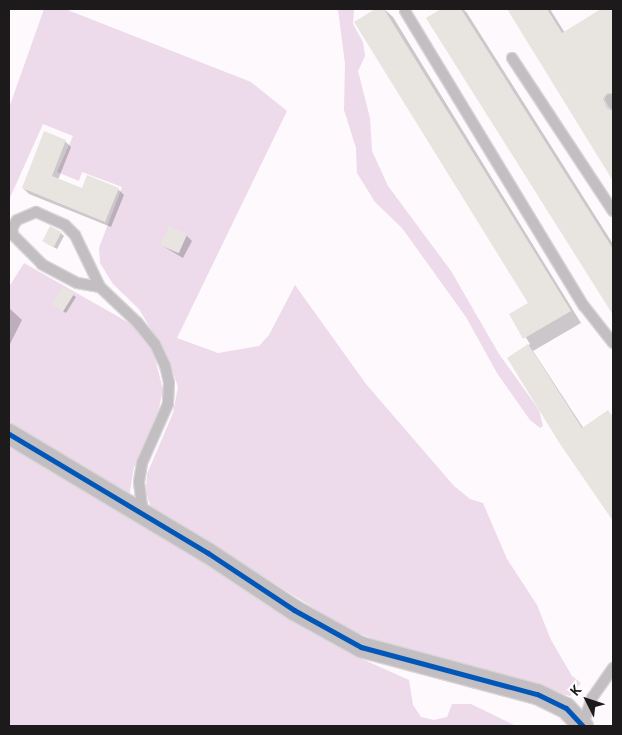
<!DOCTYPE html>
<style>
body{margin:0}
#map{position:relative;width:622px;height:735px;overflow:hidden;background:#fef9fd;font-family:"Space Grotesk",sans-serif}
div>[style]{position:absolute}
.green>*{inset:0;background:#eddaea}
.shadow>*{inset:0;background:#0003}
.building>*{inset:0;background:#e8e5e0;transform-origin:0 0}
.roads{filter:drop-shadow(1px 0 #d9d6d8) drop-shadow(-1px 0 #d9d6d8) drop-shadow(0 1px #d9d6d8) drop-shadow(0 -1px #d9d6d8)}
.service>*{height:10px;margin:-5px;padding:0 5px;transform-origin:5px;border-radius:5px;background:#c2bec2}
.minor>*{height:20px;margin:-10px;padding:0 10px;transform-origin:10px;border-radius:10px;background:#c2bec2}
.cycleway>*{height:5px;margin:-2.5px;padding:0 2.5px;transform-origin:2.5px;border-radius:2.5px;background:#0057b8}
span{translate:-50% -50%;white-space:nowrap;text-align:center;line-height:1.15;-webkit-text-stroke:4.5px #fff;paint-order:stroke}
.frame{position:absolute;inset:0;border:10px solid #1d1a1c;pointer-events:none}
.north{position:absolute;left:562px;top:675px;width:50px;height:50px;-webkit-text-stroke:4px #fff;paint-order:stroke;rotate:311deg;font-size:14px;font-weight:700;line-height:20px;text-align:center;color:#1d1a1c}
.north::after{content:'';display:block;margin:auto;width:18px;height:22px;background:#1d1a1c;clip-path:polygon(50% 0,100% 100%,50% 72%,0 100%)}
</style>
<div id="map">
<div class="green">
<div style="clip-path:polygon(44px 9px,65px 9px,251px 82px,287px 111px,177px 338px,218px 353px,259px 346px,269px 335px,295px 285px,366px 384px,454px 486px,470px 499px,483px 503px,507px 559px,537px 605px,551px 640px,572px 676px,581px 683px,570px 696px,382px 642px,348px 629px,151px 507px,146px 493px,147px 474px,173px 413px,178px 387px,169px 360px,139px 309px,113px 284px,100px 263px,99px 248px,122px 187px,82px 172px,79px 181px,57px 172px,73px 136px,43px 124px,9px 200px,9px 108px)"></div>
<div style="clip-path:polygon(338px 9px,354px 9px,353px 24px,363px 42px,365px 56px,358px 71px,370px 118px,372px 151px,388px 186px,451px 271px,499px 354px,539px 410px,543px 426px,540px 428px,530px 420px,497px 373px,466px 317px,402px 228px,375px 202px,357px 173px,356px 148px,344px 110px,345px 64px)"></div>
<div style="clip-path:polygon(24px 263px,131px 324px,146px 339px,154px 354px,163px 390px,158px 412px,134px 467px,129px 497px,9px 424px,9px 287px)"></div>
<div style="clip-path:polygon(9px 447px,138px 522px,351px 654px,409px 680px,413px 705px,421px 717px,434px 720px,447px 717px,452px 704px,471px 704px,516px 726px,9px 726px)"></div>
</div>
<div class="shadow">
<div style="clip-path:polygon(378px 9px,384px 9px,393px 17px,581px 323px,533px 351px,584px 429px,608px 412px,613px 417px,613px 519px,561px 443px,509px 358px,530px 344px,511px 314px,530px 303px,356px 22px)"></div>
<div style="clip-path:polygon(443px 9px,463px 9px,467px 13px,613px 244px,613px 312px,427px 19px)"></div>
<div style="clip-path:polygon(509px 9px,550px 9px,565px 33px,603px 9px,613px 11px,613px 179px)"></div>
<div style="clip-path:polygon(65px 141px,71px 147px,58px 180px,82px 190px,118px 189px,124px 195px,111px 227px,29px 194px,23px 188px)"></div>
<div style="clip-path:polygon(61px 233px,64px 236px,57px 249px,46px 243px)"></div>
<div style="clip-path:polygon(186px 235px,192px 241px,183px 258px,161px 245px)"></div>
<div style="clip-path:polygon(63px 288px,76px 297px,66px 313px,56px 307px)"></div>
<div style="clip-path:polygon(9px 308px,22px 320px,9px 346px)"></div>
</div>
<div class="building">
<div style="clip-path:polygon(375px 9px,384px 9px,571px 311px,523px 339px,509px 314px,528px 303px,354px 22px)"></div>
<div style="clip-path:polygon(441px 9px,461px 9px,613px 249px,613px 315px,426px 18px)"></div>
<div style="clip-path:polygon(507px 9px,547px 9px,562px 33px,601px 9px,613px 9px,613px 93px,607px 93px,603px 99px,607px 108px,613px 111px,613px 181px)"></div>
<div style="clip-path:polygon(44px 131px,66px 140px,52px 176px,82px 188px,87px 175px,119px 188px,105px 222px,22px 188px)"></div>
<div style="left:50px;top:226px;width:13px;height:17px;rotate:27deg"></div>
<div style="left:169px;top:226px;width:20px;height:21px;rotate:24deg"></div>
<div style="left:63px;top:287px;width:13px;height:21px;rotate:32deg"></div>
<div style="clip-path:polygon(528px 344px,582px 428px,608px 410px,613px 417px,613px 521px,560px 444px,507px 358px)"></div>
</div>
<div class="roads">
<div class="service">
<div style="left:405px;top:11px;width:345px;rotate:58.8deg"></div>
<div style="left:584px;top:306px;width:47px;rotate:51.9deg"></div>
<div style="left:512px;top:58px;width:183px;rotate:56.6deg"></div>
<div style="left:610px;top:99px;width:6px;rotate:59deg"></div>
<div style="left:100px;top:287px;width:23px;rotate:-170deg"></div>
<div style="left:77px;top:283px;width:40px;rotate:-152deg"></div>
<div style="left:42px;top:264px;width:41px;rotate:-135deg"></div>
<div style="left:13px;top:235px;width:7px;rotate:-98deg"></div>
<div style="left:12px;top:228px;width:9px;rotate:-58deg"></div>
<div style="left:17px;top:220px;width:21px;rotate:-23deg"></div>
<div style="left:36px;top:212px;width:32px;rotate:24deg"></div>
<div style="left:65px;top:225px;width:14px;rotate:45deg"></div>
<div style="left:75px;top:235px;width:58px;rotate:64.3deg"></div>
<div style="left:100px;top:287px;width:51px;rotate:43.4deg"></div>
<div style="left:137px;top:322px;width:28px;rotate:51deg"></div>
<div style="left:155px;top:344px;width:23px;rotate:65deg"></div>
<div style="left:165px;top:365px;width:18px;rotate:77deg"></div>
<div style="left:169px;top:383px;width:21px;rotate:93deg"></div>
<div style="left:168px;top:404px;width:64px;rotate:113.8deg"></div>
<div style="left:142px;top:463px;width:19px;rotate:99deg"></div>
<div style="left:139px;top:482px;width:31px;rotate:83deg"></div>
<div style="left:583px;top:724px;width:28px;rotate:-71deg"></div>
<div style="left:592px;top:698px;width:37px;rotate:-55deg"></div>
</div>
<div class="minor">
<div style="left:9px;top:434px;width:232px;rotate:30.9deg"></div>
<div style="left:208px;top:553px;width:103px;rotate:33.5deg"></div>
<div style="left:294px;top:610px;width:77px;rotate:28.9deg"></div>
<div style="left:361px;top:647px;width:182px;rotate:15deg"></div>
<div style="left:537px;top:694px;width:32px;rotate:26deg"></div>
<div style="left:566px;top:708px;width:25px;rotate:47deg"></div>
</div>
</div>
<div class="cycleway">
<div style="left:9px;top:434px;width:232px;rotate:30.9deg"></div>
<div style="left:208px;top:553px;width:103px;rotate:33.5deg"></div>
<div style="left:294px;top:610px;width:77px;rotate:28.9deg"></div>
<div style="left:361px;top:647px;width:182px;rotate:15deg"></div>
<div style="left:537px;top:694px;width:32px;rotate:26deg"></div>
<div style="left:566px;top:708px;width:25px;rotate:47deg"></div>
</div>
<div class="frame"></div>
<div class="north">K</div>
</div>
